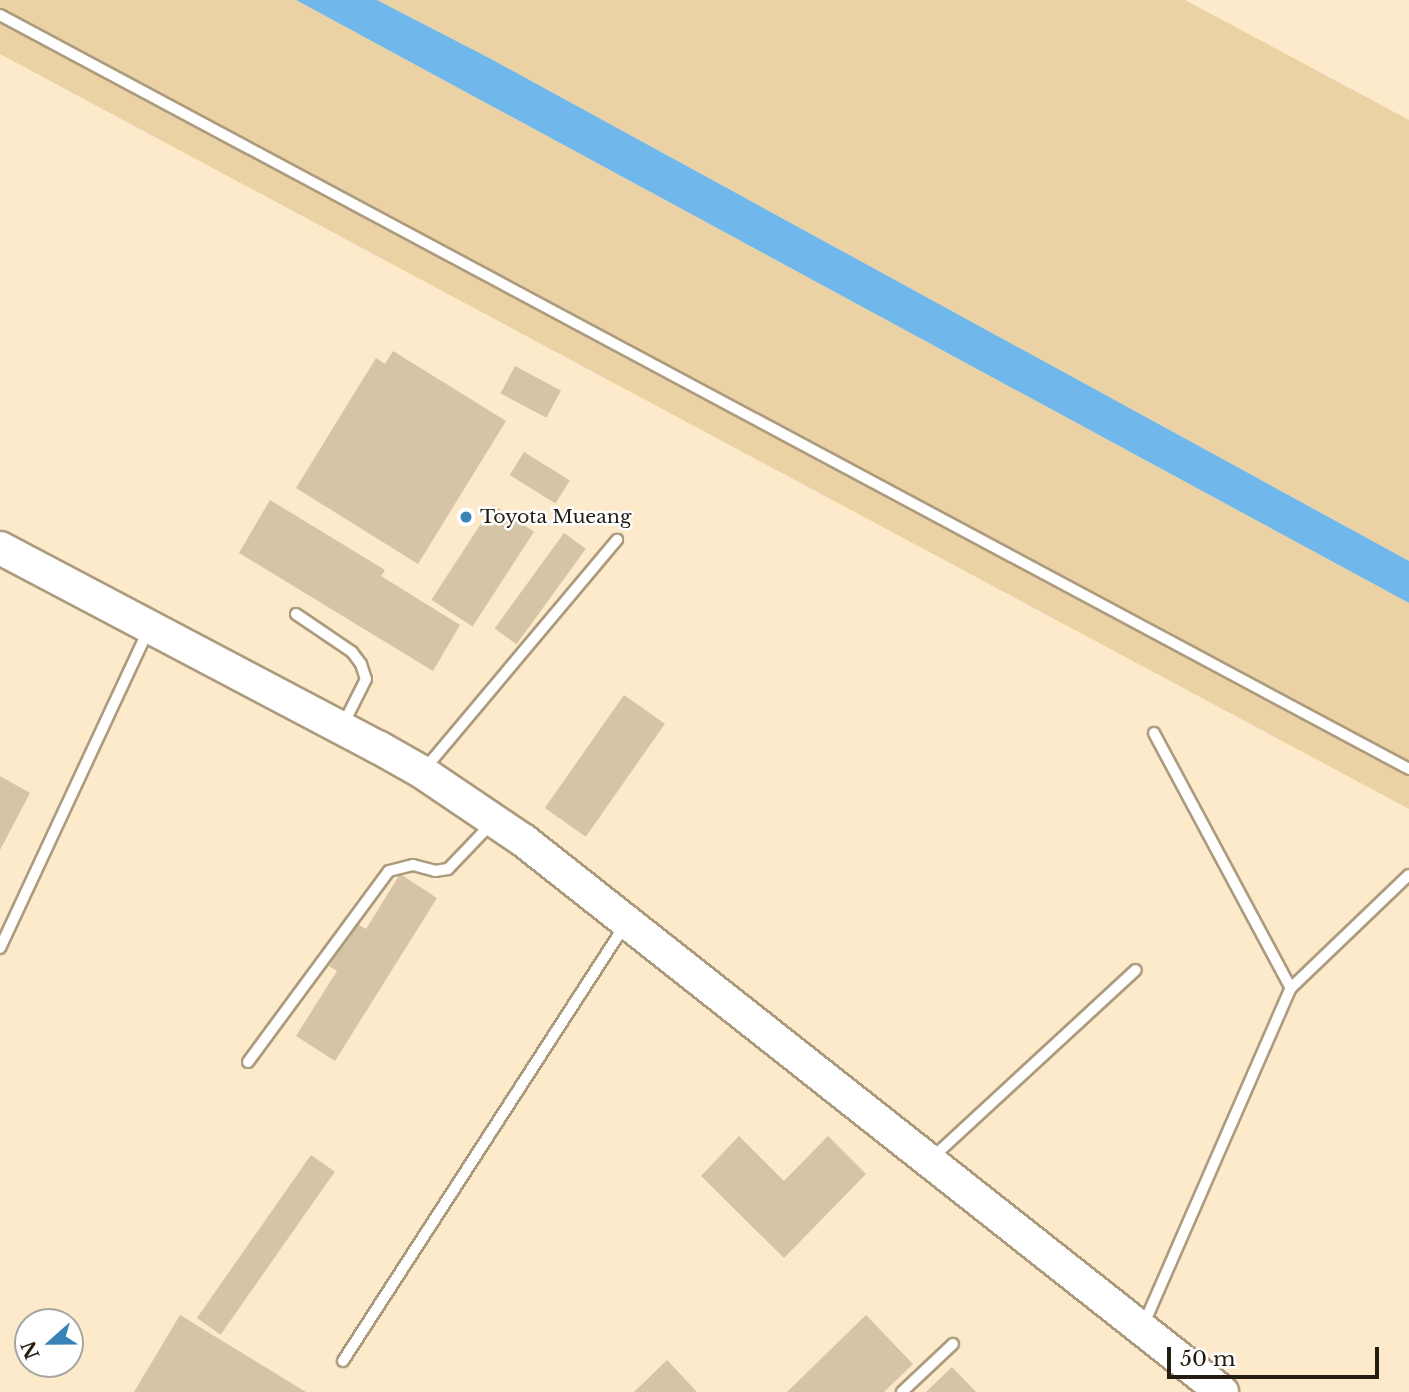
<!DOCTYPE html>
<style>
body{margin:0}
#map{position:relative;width:1409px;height:1392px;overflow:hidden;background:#fceaca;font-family:"Libre Baskerville",serif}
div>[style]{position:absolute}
.green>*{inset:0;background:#ebd2a5}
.water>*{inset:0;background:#70b7ec}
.building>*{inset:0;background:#d5c4a5;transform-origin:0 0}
.roads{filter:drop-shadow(2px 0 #ac9b7d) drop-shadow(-2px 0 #ac9b7d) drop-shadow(0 2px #ac9b7d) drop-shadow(0 -2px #ac9b7d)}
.service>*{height:10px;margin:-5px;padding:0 5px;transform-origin:5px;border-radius:5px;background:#fff}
.secondary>*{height:32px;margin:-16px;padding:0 16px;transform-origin:16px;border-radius:16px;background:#fff}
.dots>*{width:19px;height:19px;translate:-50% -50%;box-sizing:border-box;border:4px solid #fff;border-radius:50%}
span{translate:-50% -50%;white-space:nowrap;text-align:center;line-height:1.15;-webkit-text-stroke:5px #fff;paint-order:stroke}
.poi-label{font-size:19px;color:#241d12}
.left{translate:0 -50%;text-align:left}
.north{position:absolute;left:14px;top:1308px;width:70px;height:70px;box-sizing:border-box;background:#fff;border:2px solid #a7a5a0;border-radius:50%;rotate:249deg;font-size:19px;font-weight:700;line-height:28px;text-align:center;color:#241d12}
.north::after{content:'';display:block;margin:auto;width:24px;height:32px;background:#3883b7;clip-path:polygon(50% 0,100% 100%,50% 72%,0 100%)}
.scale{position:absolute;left:1167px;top:1347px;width:212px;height:32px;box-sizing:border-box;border:4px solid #241d12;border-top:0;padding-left:9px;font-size:21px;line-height:24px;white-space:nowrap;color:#241d12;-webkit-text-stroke:5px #fff;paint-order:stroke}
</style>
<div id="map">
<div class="green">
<div style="clip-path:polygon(0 0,296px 0,1409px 603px,1409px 809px,0 54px)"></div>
<div style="clip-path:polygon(377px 0,1185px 0,1409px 120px,1409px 561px,491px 59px)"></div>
</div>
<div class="water">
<div style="clip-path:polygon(296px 0,377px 0,491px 59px,1409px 561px,1409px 603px)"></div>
</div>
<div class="building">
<div style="clip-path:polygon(393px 351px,506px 421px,418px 564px,296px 488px,376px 358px,385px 364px)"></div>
<div style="left:515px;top:366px;width:52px;height:31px;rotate:28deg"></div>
<div style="left:524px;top:452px;width:54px;height:27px;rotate:32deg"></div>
<div style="clip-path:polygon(270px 500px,385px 570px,381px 576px,460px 625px,433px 671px,239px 553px)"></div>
<div style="left:493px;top:505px;width:49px;height:113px;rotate:33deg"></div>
<div style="left:564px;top:533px;width:27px;height:118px;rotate:36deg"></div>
<div style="left:624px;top:695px;width:50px;height:138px;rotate:35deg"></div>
<div style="clip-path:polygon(0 776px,30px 793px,0 850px)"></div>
<div style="clip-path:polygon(400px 874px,437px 898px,335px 1061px,296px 1036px,337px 971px,329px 966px,356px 923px,366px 929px)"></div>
<div style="clip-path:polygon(739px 1136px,784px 1181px,828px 1136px,866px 1174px,784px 1258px,701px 1176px)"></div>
<div style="left:311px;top:1155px;width:29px;height:199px;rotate:35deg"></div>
<div style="clip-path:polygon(180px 1315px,306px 1392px,134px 1392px)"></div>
<div style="clip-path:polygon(866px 1315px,913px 1364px,884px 1392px,787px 1392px)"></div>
<div style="clip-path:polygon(667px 1360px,697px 1392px,634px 1392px)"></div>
<div style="clip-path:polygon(952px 1367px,976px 1392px,926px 1392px)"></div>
</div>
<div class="roads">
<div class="service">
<div style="left:0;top:15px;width:1598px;rotate:28.15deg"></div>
<div style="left:296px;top:614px;width:68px;rotate:34.2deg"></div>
<div style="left:352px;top:652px;width:15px;rotate:53deg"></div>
<div style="left:361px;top:664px;width:16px;rotate:72deg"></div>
<div style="left:366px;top:679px;width:51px;rotate:116.6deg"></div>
<div style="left:1154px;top:733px;width:289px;rotate:61.8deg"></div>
<div style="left:1291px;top:988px;width:163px;rotate:-43.8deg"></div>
<div style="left:423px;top:771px;width:302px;rotate:-50deg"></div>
<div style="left:0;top:948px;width:351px;rotate:-65deg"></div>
<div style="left:248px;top:1062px;width:237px;rotate:-53.6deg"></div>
<div style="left:389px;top:871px;width:25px;rotate:-14deg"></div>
<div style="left:413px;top:865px;width:23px;rotate:15deg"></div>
<div style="left:435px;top:871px;width:13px;rotate:-9deg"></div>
<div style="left:448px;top:869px;width:64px;rotate:-46.3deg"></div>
<div style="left:932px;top:1158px;width:277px;rotate:-42.7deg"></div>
<div style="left:1143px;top:1326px;width:369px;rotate:-66.4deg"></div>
<div style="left:343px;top:1361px;width:519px;rotate:-57.11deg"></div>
<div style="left:902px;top:1392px;width:70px;rotate:-43.3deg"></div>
</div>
<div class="secondary">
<div style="left:0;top:548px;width:427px;rotate:27.8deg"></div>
<div style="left:378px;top:747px;width:51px;rotate:29.6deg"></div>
<div style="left:422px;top:772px;width:122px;rotate:34deg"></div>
<div style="left:523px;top:840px;width:891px;rotate:38.3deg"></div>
</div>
</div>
<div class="dots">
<div style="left:466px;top:517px;background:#3883b7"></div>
</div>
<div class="poi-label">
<span class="left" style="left:480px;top:517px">Toyota Mueang</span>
</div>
<div class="north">N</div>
<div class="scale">50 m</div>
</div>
